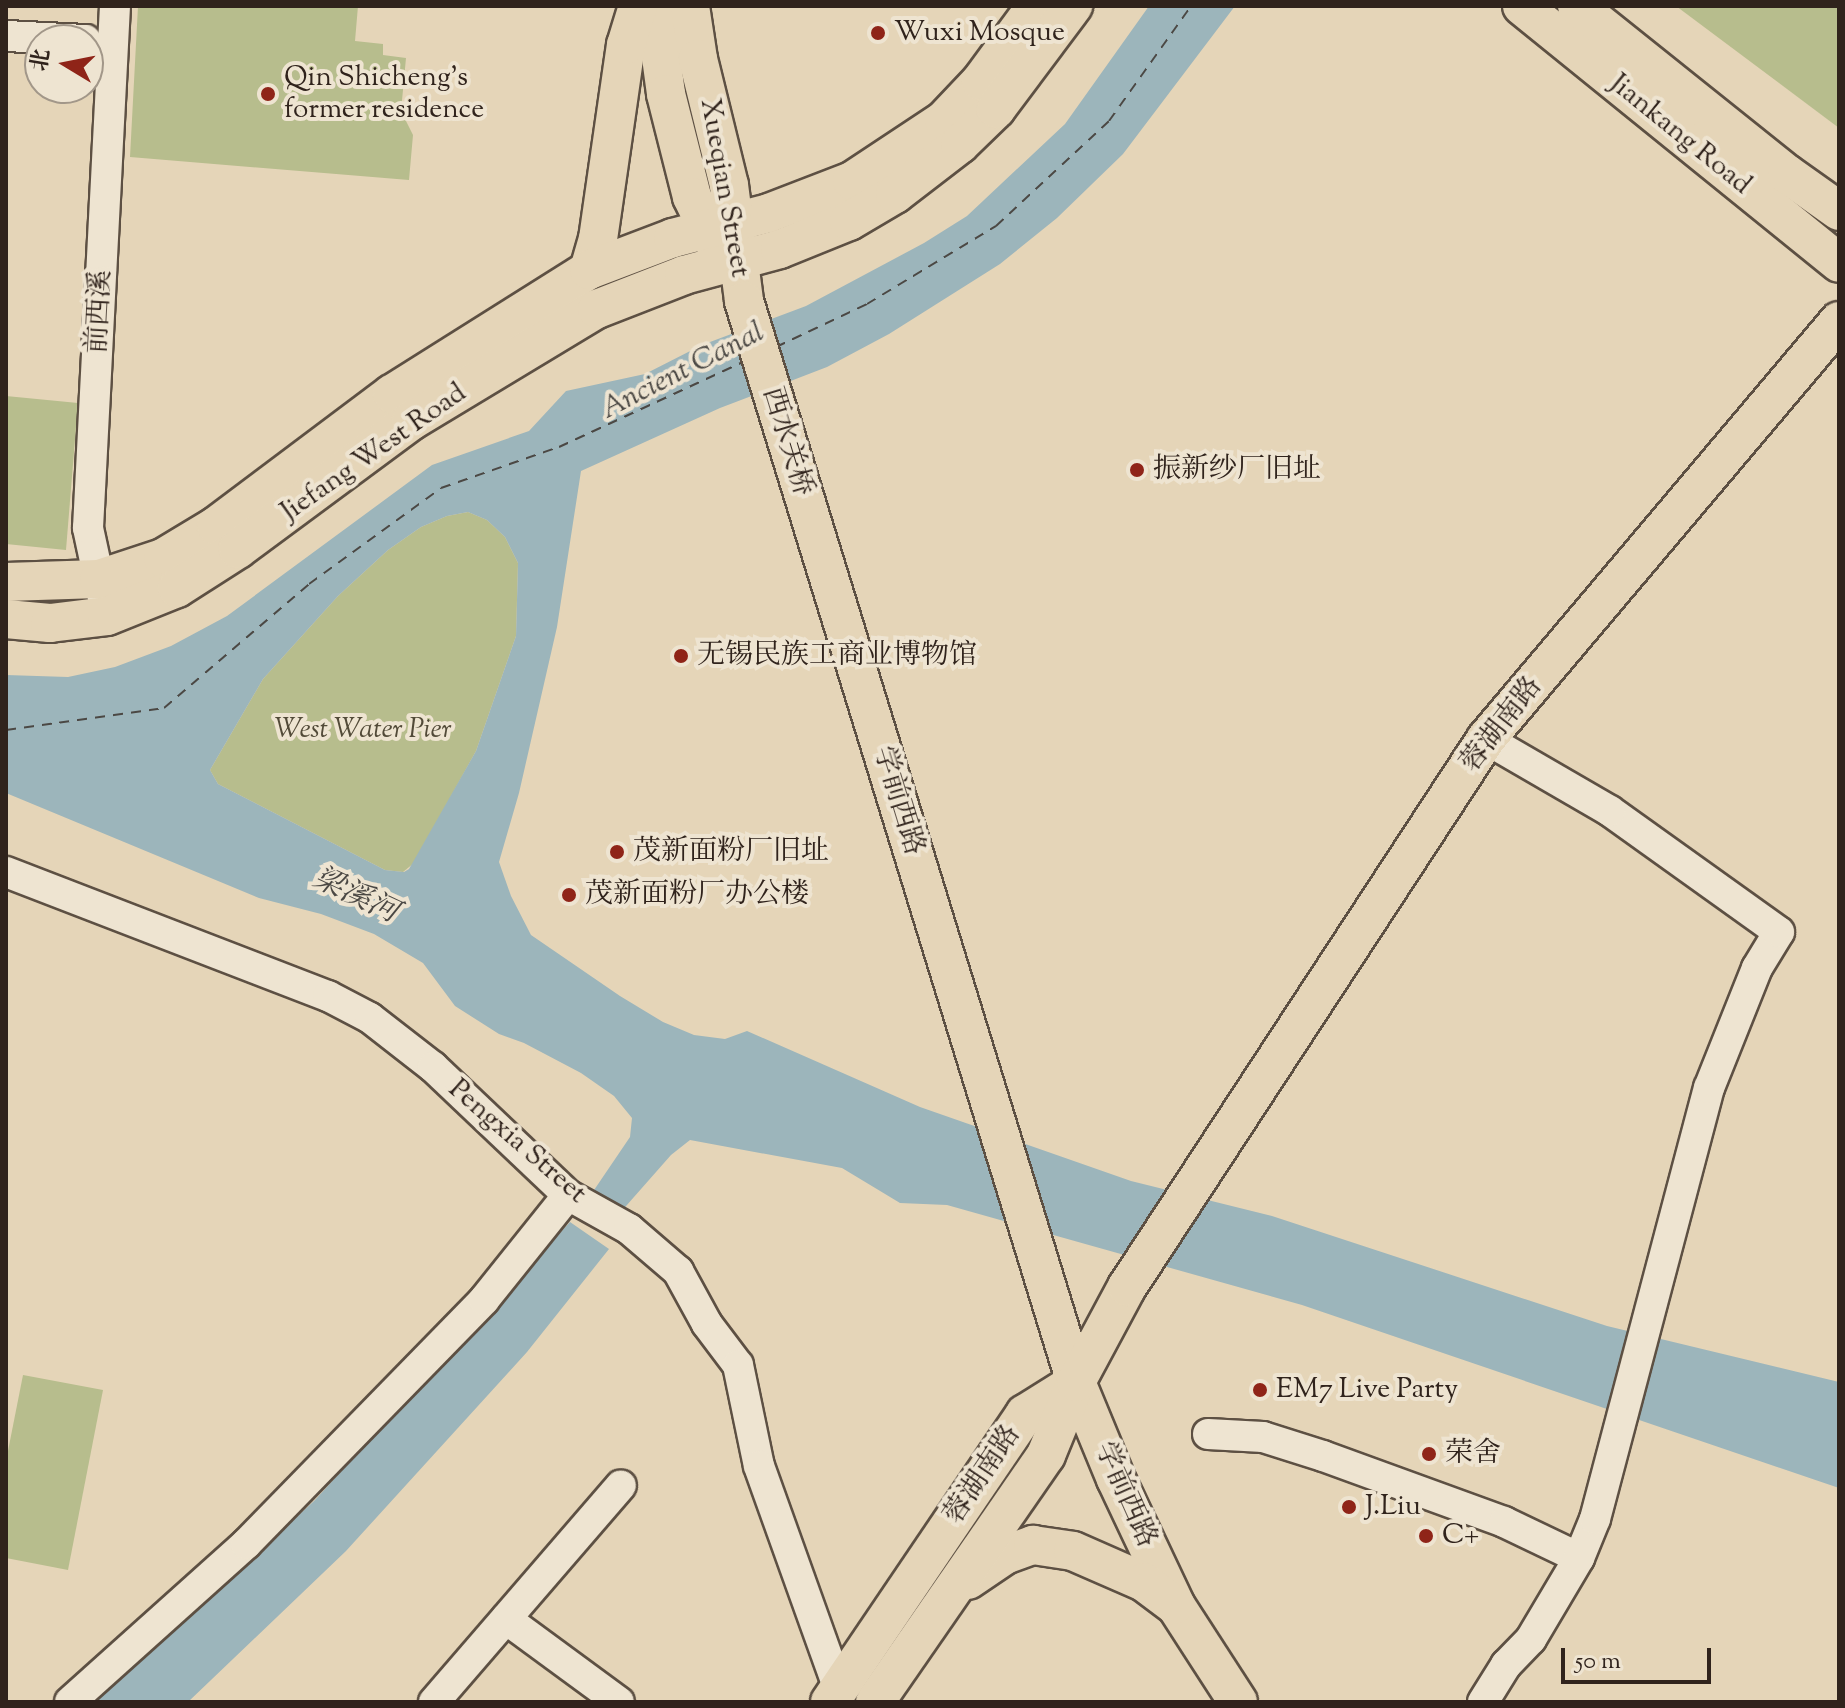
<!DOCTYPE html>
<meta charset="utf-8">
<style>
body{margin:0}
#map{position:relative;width:1845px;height:1708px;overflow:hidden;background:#e5d5b8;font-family:"Sorts Mill Goudy","Noto Serif SC",serif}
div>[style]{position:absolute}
.green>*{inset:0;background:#b7bd8d}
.water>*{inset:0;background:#9cb5bb}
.stream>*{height:6px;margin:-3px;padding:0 3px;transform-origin:3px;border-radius:3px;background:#9cb5bb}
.ferry>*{height:2px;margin-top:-1px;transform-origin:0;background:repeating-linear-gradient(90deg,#4b4844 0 10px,transparent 0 18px)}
.roads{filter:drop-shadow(2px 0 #5d5043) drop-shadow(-2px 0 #5d5043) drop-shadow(0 2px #5d5043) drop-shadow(0 -2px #5d5043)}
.minor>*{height:30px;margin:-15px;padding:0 15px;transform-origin:15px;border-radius:15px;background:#eee4d1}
.major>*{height:38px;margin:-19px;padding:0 19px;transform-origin:19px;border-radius:19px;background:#e5d5b8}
.dots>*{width:22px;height:22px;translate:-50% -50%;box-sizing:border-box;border:4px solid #eee4d1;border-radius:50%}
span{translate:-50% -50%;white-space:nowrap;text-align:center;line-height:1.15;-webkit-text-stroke:8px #eee4d1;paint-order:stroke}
.poi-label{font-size:28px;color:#30231c}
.left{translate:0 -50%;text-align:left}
.street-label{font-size:28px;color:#30231c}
.park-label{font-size:28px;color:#524a38;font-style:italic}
.water-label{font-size:30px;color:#4b4844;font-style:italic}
.frame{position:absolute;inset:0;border:8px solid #30231c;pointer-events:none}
.north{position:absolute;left:24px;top:24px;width:80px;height:80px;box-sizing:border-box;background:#eee4d1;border:2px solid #a29789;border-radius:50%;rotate:280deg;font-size:22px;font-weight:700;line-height:32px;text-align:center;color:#30231c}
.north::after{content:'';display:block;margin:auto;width:28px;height:36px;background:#8f2418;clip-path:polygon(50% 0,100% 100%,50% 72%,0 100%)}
.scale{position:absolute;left:1561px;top:1648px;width:150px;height:36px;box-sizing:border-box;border:4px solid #30231c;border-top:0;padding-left:10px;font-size:24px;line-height:28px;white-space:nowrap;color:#30231c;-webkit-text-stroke:6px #eee4d1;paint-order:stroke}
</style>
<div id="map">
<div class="green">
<div style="clip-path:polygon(138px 6px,358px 6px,355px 41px,383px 44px,383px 55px,406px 58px,401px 111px,413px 135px,409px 180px,130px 157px)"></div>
<div style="clip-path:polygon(1676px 6px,1839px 6px,1839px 128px)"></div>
<div style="clip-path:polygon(6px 396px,78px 403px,66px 550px,6px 544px)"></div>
<div style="clip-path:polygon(468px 512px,487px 520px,505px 537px,518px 563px,516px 636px,476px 751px,414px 863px,403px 872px,385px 870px,218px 784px,210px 770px,263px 679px,338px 596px,388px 550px,421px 527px,447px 516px)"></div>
<div style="clip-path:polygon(23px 1375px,103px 1390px,68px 1570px,6px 1558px,6px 1461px)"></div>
</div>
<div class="water">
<div style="clip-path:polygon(evenodd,1149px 6px,1235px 6px,1123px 154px,1057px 218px,1000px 264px,889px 334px,827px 367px,720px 408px,581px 471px,557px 627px,519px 793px,499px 862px,511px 896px,531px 935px,620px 996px,663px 1022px,694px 1035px,725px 1039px,747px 1031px,920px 1107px,1131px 1181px,1272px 1216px,1607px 1326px,1839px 1382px,1839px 1488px,1302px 1305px,947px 1205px,900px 1203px,842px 1168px,690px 1140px,671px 1155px,619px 1214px,590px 1196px,630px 1137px,632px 1118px,614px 1096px,581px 1073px,524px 1043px,499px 1034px,455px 1006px,423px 963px,374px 934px,321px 914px,259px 898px,6px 793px,6px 675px,68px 677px,115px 667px,171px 646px,227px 616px,432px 465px,529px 431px,566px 391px,645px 374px,702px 345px,806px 306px,924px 243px,967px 216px,1065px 124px,1149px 6px,468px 512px,487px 520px,505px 537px,518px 563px,516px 636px,476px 751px,409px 869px,404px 872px,385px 870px,218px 784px,210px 770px,263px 679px,338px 596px,388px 550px,421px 527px,447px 516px,468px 512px)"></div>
<div style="clip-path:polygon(570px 1222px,609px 1249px,527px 1352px,346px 1551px,188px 1702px,95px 1702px,314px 1501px)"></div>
</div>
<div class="stream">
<div style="left:943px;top:1570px;width:133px;rotate:-56.1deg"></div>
</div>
<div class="ferry">
<div style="left:776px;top:347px;width:101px;rotate:-25.3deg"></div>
<div style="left:867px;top:304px;width:151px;rotate:-31.2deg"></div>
<div style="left:996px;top:226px;width:154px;rotate:-42.9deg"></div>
<div style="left:1109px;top:121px;width:141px;rotate:-54.5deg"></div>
<div style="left:6px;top:730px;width:160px;rotate:-7.9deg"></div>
<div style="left:164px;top:708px;width:191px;rotate:-40.5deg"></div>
<div style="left:309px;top:584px;width:163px;rotate:-36deg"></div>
<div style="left:441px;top:488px;width:125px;rotate:-19.2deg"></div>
<div style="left:559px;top:447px;width:205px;rotate:-24.8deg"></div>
</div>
<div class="roads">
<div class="minor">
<div style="left:6px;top:36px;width:80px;rotate:2.9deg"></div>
<div style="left:103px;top:598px;width:72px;rotate:-102.1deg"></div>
<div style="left:88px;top:528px;width:523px;rotate:-87.04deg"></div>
<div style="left:6px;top:872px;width:345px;rotate:21.1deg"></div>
<div style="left:328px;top:996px;width:47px;rotate:27.6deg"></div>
<div style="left:370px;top:1018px;width:80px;rotate:37.9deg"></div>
<div style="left:433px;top:1067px;width:186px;rotate:43.5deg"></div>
<div style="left:568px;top:1195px;width:70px;rotate:29.1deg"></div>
<div style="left:629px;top:1229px;width:65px;rotate:40.6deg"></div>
<div style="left:678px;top:1271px;width:60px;rotate:61.3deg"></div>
<div style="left:707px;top:1324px;width:51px;rotate:52.9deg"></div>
<div style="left:738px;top:1365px;width:103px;rotate:78.3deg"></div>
<div style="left:759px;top:1466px;width:237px;rotate:70.3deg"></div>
<div style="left:1208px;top:1434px;width:55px;rotate:3.1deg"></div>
<div style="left:1263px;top:1437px;width:63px;rotate:17.6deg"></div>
<div style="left:1323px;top:1456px;width:193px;rotate:20deg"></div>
<div style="left:1504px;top:1522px;width:83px;rotate:25.6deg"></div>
<div style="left:506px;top:1619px;width:140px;rotate:36.3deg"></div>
<div style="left:70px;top:1702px;width:237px;rotate:-41.9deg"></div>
<div style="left:246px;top:1544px;width:341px;rotate:-45.7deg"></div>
<div style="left:484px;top:1300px;width:134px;rotate:-51.3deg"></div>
<div style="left:434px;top:1702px;width:286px;rotate:-49.2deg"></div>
<div style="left:1483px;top:1702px;width:44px;rotate:-58.1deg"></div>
<div style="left:1506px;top:1665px;width:36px;rotate:-46deg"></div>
<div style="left:1531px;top:1639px;width:94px;rotate:-59.3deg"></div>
<div style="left:1579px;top:1558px;width:42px;rotate:-67.7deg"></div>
<div style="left:1595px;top:1519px;width:446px;rotate:-75.2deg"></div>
<div style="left:1709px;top:1088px;width:129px;rotate:-68.2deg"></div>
<div style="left:1757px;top:968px;width:42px;rotate:-58.6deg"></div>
<div style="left:1779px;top:932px;width:208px;rotate:-144.4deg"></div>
<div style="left:1610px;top:811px;width:143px;rotate:-149.9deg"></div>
</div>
<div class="major">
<div style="left:654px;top:6px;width:89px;rotate:82.2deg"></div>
<div style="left:666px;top:94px;width:106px;rotate:75.8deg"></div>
<div style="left:692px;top:197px;width:57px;rotate:63.9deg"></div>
<div style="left:690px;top:6px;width:54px;rotate:81.4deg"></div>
<div style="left:698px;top:59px;width:130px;rotate:76.2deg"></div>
<div style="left:729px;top:185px;width:117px;rotate:82.6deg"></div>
<div style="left:744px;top:301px;width:1131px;rotate:72.93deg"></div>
<div style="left:1076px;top:1382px;width:105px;rotate:67.6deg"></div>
<div style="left:1116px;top:1479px;width:140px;rotate:64.7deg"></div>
<div style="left:1176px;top:1606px;width:114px;rotate:57.1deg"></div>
<div style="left:1522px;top:6px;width:408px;rotate:39deg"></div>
<div style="left:1577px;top:6px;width:269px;rotate:38.7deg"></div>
<div style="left:1787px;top:174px;width:64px;rotate:35.4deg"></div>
<div style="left:589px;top:270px;width:32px;rotate:-74deg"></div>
<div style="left:598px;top:239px;width:196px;rotate:-81.8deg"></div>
<div style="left:626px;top:45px;width:41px;rotate:-72.9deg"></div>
<div style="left:6px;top:582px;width:93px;rotate:-1.8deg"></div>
<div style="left:99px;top:579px;width:67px;rotate:-18.2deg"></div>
<div style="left:163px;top:558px;width:62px;rotate:-31.1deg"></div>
<div style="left:216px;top:526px;width:220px;rotate:-36.9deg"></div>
<div style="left:392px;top:394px;width:233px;rotate:-32.2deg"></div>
<div style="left:589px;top:270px;width:90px;rotate:-20.9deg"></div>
<div style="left:673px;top:238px;width:99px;rotate:-14.6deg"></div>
<div style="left:769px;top:213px;width:89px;rotate:-21.1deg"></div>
<div style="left:852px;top:181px;width:110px;rotate:-33.5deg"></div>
<div style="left:944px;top:120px;width:54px;rotate:-46.5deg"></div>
<div style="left:981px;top:81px;width:93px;rotate:-53.7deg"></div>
<div style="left:6px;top:619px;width:44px;rotate:5.2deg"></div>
<div style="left:50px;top:623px;width:57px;rotate:-7deg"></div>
<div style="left:107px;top:616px;width:75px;rotate:-21.8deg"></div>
<div style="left:177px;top:588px;width:72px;rotate:-32.6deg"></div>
<div style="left:238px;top:549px;width:215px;rotate:-36.5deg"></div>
<div style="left:411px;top:421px;width:217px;rotate:-31.1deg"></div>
<div style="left:597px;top:309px;width:93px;rotate:-21.3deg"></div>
<div style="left:684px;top:275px;width:99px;rotate:-15.2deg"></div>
<div style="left:780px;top:249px;width:74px;rotate:-22.1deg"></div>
<div style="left:849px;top:221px;width:53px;rotate:-30.4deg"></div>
<div style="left:895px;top:194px;width:82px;rotate:-37.6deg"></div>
<div style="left:960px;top:144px;width:50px;rotate:-44.2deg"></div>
<div style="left:996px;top:109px;width:129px;rotate:-53.2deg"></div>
<div style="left:968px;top:1580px;width:45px;rotate:-34deg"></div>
<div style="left:1005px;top:1555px;width:30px;rotate:-20deg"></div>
<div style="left:1033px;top:1545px;width:40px;rotate:8.5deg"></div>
<div style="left:1073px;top:1551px;width:77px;rotate:23.6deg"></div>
<div style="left:1144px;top:1582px;width:38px;rotate:37deg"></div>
<div style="left:830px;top:1702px;width:348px;rotate:-55.9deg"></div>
<div style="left:1025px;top:1414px;width:60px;rotate:-32.1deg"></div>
<div style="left:875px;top:1702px;width:300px;rotate:-55.3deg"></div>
<div style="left:1046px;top:1455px;width:79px;rotate:-67.7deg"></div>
<div style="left:1076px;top:1382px;width:108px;rotate:-61.8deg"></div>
<div style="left:1127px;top:1287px;width:655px;rotate:-56.77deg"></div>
<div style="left:1486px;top:739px;width:547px;rotate:-49.82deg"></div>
</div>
</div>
<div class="dots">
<div style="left:878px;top:33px;background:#8f2418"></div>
<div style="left:268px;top:94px;background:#8f2418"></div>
<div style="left:1137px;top:470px;background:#8f2418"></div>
<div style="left:681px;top:656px;background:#8f2418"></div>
<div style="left:617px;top:852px;background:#8f2418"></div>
<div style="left:569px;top:895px;background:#8f2418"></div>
<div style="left:1260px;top:1390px;background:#8f2418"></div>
<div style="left:1429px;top:1454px;background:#8f2418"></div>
<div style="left:1349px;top:1507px;background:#8f2418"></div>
<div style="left:1426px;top:1536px;background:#8f2418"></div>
</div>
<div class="poi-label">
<span class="left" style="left:894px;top:33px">Wuxi Mosque</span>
<span class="left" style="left:284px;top:94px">Qin Shicheng’s<br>former residence</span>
<span class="left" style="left:1153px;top:470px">振新纱厂旧址</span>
<span class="left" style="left:697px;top:656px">无锡民族工商业博物馆</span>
<span class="left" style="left:633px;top:852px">茂新面粉厂旧址</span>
<span class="left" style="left:585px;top:895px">茂新面粉厂办公楼</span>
<span class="left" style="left:1276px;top:1390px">EM7 Live Party</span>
<span class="left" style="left:1445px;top:1454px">荣舍</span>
<span class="left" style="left:1365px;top:1507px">J.Liu</span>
<span class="left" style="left:1442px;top:1536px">C+</span>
</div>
<div class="street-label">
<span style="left:1680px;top:135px;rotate:39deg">Jiankang Road</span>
<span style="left:724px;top:188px;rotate:80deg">Xueqian Street</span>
<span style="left:100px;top:312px;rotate:-87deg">前西溪</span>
<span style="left:787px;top:442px;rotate:73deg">西水关桥</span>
<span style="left:374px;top:453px;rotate:-35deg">Jiefang West Road</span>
<span style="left:1502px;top:725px;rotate:-52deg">蓉湖南路</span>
<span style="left:898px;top:801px;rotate:73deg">学前西路</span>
<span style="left:517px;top:1142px;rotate:41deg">Pengxia Street</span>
<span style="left:983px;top:1475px;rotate:-56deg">蓉湖南路</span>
<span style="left:1125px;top:1495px;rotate:66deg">学前西路</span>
</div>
<div class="park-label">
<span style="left:363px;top:730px">West Water Pier</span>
</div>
<div class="water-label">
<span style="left:683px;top:372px;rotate:-27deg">Ancient Canal</span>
<span style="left:355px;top:897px;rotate:25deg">梁溪河</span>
</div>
<div class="frame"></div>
<div class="north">北</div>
<div class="scale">50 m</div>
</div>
